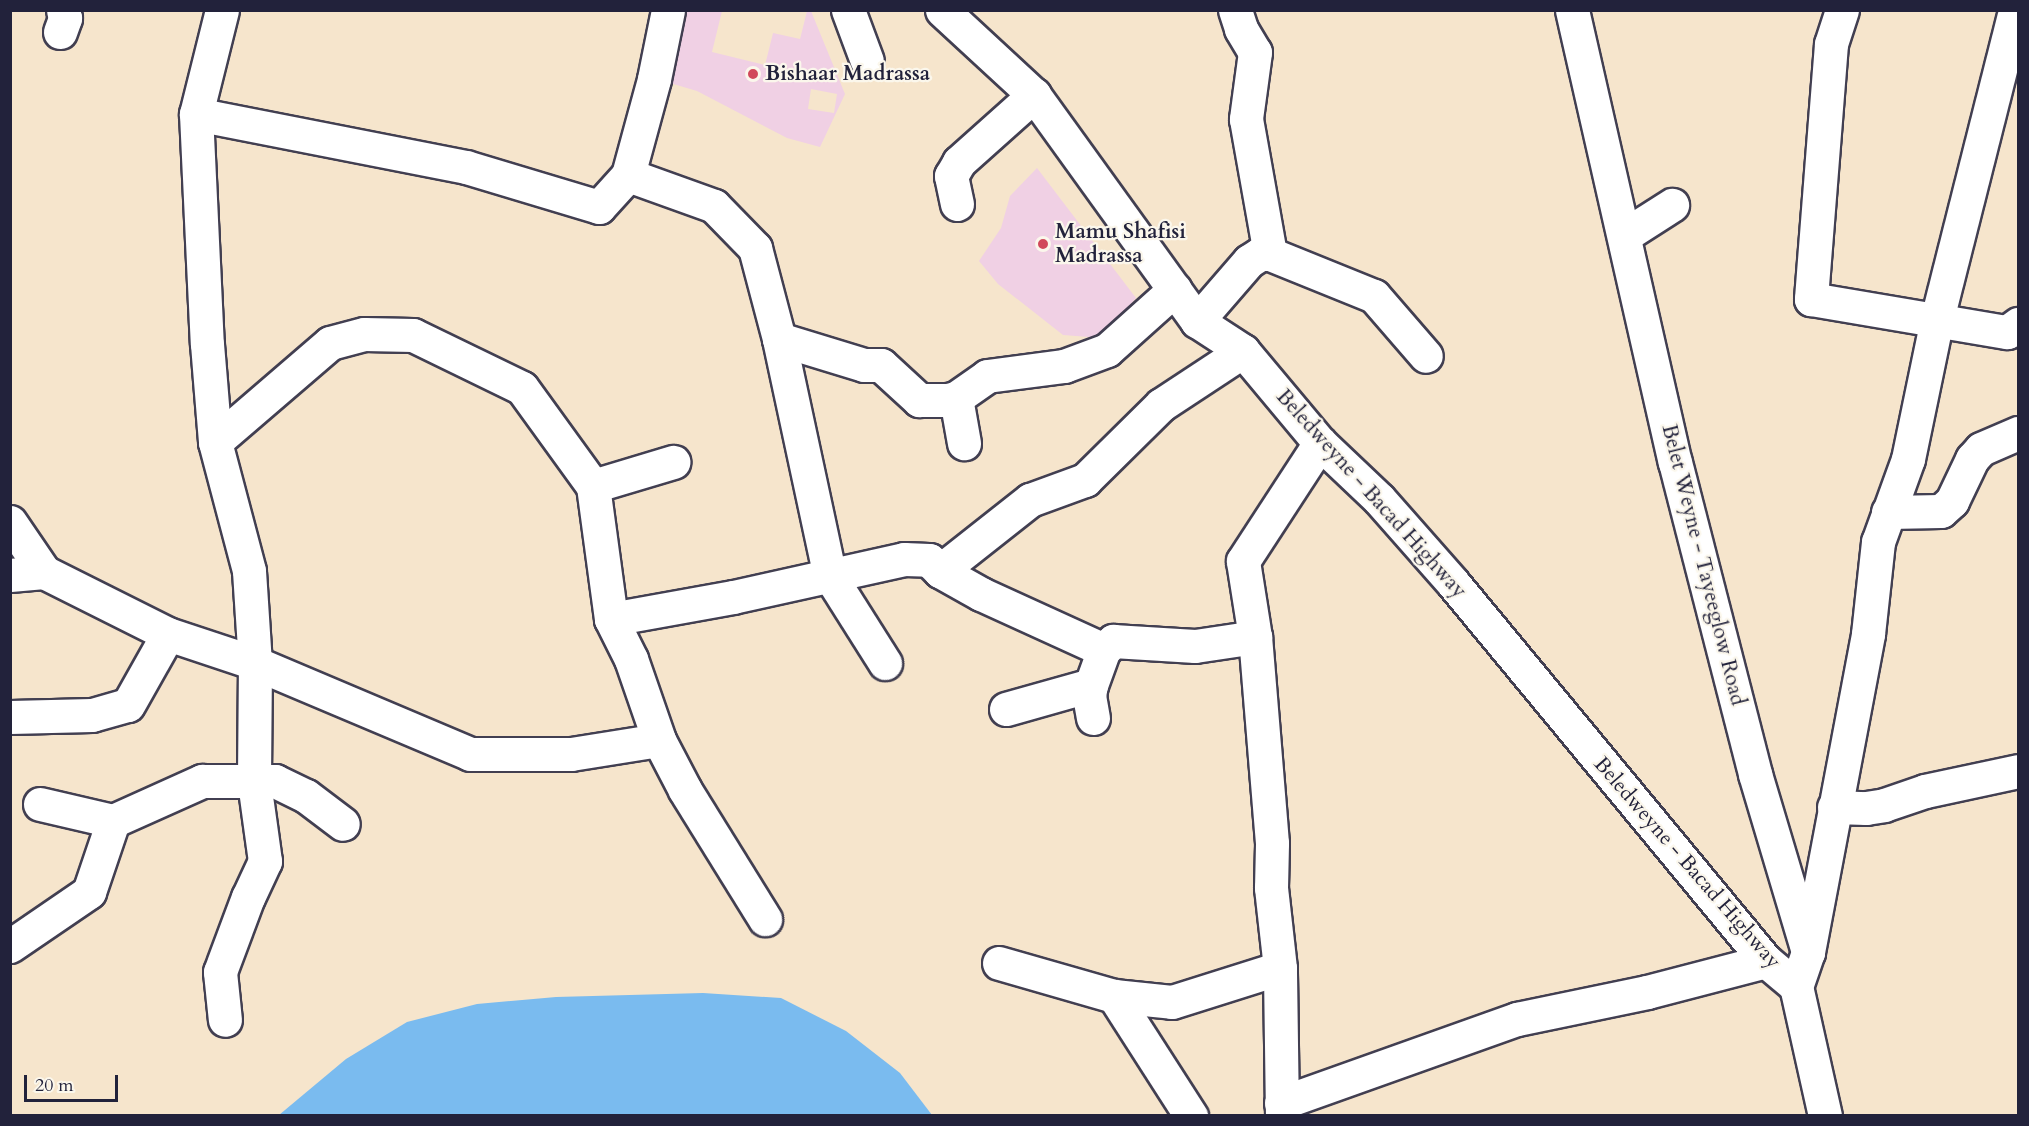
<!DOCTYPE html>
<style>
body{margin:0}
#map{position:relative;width:2029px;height:1126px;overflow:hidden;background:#f6e5cc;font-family:Cardo,serif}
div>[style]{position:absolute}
.built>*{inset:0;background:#f0d0e4}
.water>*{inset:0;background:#7abbef}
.roads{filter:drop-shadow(2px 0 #423f51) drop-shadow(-2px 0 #423f51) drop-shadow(0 2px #423f51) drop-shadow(0 -2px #423f51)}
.minor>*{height:33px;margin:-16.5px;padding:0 16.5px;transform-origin:16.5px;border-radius:16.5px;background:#fff}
.major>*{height:33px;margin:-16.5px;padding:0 16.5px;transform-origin:16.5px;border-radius:16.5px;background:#fff}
.dots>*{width:16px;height:16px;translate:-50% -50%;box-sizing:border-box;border:3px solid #fbf7ec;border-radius:50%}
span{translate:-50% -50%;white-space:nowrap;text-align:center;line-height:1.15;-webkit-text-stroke:4.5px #fbf7ec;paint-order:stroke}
.poi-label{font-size:21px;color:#22223b;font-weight:700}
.left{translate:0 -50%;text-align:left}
.street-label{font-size:21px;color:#22223b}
.frame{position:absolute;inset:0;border:12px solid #22223b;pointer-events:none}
.scale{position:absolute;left:24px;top:1075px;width:94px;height:27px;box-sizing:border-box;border:3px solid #22223b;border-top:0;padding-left:8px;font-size:18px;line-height:21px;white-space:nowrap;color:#22223b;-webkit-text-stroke:4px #fbf7ec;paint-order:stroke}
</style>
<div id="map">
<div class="built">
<div style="clip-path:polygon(evenodd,677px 11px,722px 11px,712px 52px,765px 65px,773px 33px,800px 39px,807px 11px,811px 11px,845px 94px,820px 147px,787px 138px,697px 91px,670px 83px,666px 52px,677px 11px,811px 89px,837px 94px,834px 113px,808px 109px,811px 89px)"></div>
<div style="clip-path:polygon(1037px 168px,1136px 298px,1102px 338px,1063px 335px,998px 284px,979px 261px,1001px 228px,1010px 196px)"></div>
</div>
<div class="water">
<div style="clip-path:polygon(703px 993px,781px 998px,846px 1031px,900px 1073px,932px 1115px,279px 1115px,346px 1059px,407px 1022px,477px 1004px,556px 997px)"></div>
</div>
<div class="roads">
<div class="minor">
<div style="left:222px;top:10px;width:107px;rotate:104deg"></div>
<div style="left:196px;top:114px;width:230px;rotate:87.3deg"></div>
<div style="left:207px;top:344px;width:98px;rotate:85.3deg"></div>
<div style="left:215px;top:442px;width:133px;rotate:75.2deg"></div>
<div style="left:249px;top:571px;width:92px;rotate:86.3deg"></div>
<div style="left:255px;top:663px;width:119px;rotate:90.5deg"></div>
<div style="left:254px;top:782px;width:80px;rotate:82.1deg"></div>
<div style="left:265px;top:861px;width:40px;rotate:115deg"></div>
<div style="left:248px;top:897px;width:80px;rotate:110.5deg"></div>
<div style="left:220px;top:972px;width:48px;rotate:84.1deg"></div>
<div style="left:848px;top:10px;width:54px;rotate:69.6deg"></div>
<div style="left:942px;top:10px;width:125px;rotate:42.7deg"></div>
<div style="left:1034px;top:95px;width:279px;rotate:54.2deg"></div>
<div style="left:1197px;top:321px;width:55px;rotate:33.1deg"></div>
<div style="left:1243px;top:351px;width:120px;rotate:50.1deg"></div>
<div style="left:1320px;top:443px;width:81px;rotate:43.5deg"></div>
<div style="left:1379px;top:499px;width:112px;rotate:48.6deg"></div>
<div style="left:1453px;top:583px;width:491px;rotate:50.4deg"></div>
<div style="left:1766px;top:961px;width:39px;rotate:40deg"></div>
<div style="left:1235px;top:10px;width:20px;rotate:72deg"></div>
<div style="left:1241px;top:29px;width:27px;rotate:59deg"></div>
<div style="left:1255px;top:52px;width:68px;rotate:97.7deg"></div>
<div style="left:1246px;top:119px;width:137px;rotate:79.9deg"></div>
<div style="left:1842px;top:10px;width:36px;rotate:108deg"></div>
<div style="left:1831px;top:44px;width:256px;rotate:94.5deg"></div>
<div style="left:1811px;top:299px;width:199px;rotate:9.6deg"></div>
<div style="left:2007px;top:332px;width:14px;rotate:-36deg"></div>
<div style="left:60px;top:32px;width:15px;rotate:-70deg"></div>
<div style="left:65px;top:18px;width:8px;rotate:-104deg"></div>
<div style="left:196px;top:114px;width:275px;rotate:11.1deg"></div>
<div style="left:466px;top:167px;width:139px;rotate:16.7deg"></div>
<div style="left:599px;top:207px;width:43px;rotate:-47.8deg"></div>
<div style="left:628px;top:175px;width:99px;rotate:-74.8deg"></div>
<div style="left:654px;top:79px;width:70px;rotate:-78.5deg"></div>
<div style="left:628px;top:175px;width:91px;rotate:19.8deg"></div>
<div style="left:714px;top:206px;width:59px;rotate:45.7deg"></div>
<div style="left:755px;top:248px;width:94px;rotate:75.2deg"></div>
<div style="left:779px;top:339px;width:242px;rotate:77.9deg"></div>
<div style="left:830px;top:576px;width:103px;rotate:57.7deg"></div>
<div style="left:957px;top:204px;width:29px;rotate:-102deg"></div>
<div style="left:951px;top:176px;width:16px;rotate:-60deg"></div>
<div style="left:959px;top:162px;width:101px;rotate:-41.8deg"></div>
<div style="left:1625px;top:235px;width:56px;rotate:-32.6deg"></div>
<div style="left:1197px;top:321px;width:79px;rotate:-49.1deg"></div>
<div style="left:1249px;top:261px;width:13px;rotate:-32deg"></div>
<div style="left:1260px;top:254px;width:10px"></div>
<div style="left:1270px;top:254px;width:112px;rotate:22deg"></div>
<div style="left:1374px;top:296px;width:79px;rotate:49.1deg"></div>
<div style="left:779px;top:339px;width:89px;rotate:17deg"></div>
<div style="left:864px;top:365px;width:17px"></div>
<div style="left:881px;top:365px;width:52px;rotate:42.6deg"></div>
<div style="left:919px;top:400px;width:28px"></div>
<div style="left:947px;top:400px;width:9px;rotate:-13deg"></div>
<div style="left:956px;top:398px;width:38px;rotate:-35deg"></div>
<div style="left:987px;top:376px;width:78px;rotate:-7.4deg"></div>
<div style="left:1064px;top:366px;width:46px;rotate:-20.4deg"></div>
<div style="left:1107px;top:350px;width:91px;rotate:-41.9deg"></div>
<div style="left:956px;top:398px;width:46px;rotate:79.9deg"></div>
<div style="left:215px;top:442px;width:152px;rotate:-40.7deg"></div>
<div style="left:330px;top:343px;width:35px;rotate:-15deg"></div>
<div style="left:364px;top:334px;width:49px;rotate:1.2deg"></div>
<div style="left:413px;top:335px;width:121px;rotate:25.9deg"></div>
<div style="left:522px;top:388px;width:121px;rotate:54.1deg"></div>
<div style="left:593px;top:486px;width:134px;rotate:82.3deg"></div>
<div style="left:611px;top:619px;width:45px;rotate:63.4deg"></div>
<div style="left:631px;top:659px;width:86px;rotate:70.9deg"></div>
<div style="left:659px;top:740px;width:56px;rotate:62.5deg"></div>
<div style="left:685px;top:790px;width:152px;rotate:58.2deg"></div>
<div style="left:593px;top:486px;width:84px;rotate:-16.7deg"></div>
<div style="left:1888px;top:512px;width:53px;rotate:-1.1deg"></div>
<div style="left:1941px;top:511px;width:15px;rotate:-42deg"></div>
<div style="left:1952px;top:501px;width:47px;rotate:-64.5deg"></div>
<div style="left:1972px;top:459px;width:13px;rotate:-48deg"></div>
<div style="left:1981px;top:449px;width:40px;rotate:-23.4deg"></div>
<div style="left:10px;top:522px;width:60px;rotate:55.8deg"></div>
<div style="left:44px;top:572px;width:139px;rotate:26.6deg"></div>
<div style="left:168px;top:634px;width:92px;rotate:18.4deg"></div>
<div style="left:255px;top:663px;width:233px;rotate:22.9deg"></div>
<div style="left:470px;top:754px;width:101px"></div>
<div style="left:571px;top:754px;width:89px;rotate:-9deg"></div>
<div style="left:940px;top:571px;width:115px;rotate:-38.3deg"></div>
<div style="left:1030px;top:500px;width:59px;rotate:-20deg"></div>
<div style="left:1085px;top:480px;width:107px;rotate:-44.6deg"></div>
<div style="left:1161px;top:405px;width:98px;rotate:-33.4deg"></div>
<div style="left:10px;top:575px;width:34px;rotate:-5deg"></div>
<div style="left:611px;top:619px;width:124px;rotate:-10.2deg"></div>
<div style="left:733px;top:597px;width:175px;rotate:-12.5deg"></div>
<div style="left:904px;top:559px;width:25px;rotate:2deg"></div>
<div style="left:929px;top:560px;width:16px;rotate:45deg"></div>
<div style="left:940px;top:571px;width:47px;rotate:29.3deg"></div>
<div style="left:981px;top:594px;width:135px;rotate:24.5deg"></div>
<div style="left:1006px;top:709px;width:88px;rotate:-15.8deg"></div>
<div style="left:10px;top:717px;width:82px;rotate:-1.4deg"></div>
<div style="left:92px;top:715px;width:37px;rotate:-16deg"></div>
<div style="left:128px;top:705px;width:81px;rotate:-60.6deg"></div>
<div style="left:1093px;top:718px;width:22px;rotate:-100deg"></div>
<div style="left:1089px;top:696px;width:11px;rotate:-80deg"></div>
<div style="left:1091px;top:685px;width:37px;rotate:-70deg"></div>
<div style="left:1104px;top:650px;width:13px;rotate:-45deg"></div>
<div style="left:1113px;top:641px;width:82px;rotate:3.5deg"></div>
<div style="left:1195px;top:646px;width:61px;rotate:-8.5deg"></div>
<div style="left:40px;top:804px;width:75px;rotate:13.1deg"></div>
<div style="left:113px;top:821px;width:98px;rotate:-24.2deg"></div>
<div style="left:202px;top:781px;width:73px"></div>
<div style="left:275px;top:781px;width:34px;rotate:26deg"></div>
<div style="left:306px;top:796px;width:46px;rotate:37.1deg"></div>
<div style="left:1834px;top:807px;width:32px;rotate:2deg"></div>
<div style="left:1866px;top:808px;width:18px;rotate:-9deg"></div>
<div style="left:1884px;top:805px;width:43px;rotate:-18.9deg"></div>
<div style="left:1925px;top:791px;width:95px;rotate:-12.1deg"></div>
<div style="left:10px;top:946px;width:96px;rotate:-34.4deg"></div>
<div style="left:89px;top:892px;width:75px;rotate:-71.3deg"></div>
<div style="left:1808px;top:952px;width:324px;rotate:-79.3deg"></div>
<div style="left:1868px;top:634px;width:93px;rotate:-83.8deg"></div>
<div style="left:1878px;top:542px;width:88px;rotate:-70.1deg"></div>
<div style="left:1908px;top:459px;width:143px;rotate:-78.3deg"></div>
<div style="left:1937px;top:319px;width:319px;rotate:-75.8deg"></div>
<div style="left:999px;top:963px;width:120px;rotate:16deg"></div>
<div style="left:1114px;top:996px;width:58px;rotate:5.9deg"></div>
<div style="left:1172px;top:1002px;width:113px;rotate:-17.5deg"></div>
<div style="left:1114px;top:996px;width:143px;rotate:57.3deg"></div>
<div style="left:1281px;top:1103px;width:251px;rotate:-19.6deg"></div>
<div style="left:1517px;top:1019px;width:133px;rotate:-11.7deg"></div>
<div style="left:1647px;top:992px;width:123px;rotate:-14.6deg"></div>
<div style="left:1282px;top:1116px;width:148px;rotate:-90.8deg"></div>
<div style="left:1280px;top:968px;width:81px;rotate:-96.4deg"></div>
<div style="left:1271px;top:888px;width:45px;rotate:-88.7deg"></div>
<div style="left:1272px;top:843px;width:207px;rotate:-94.7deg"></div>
<div style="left:1255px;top:637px;width:77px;rotate:-99deg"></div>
<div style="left:1243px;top:561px;width:141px;rotate:-56.9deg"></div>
</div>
<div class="major">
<div style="left:1572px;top:10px;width:464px;rotate:77.2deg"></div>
<div style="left:1675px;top:462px;width:322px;rotate:75.6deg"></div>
<div style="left:1755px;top:774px;width:186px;rotate:73.4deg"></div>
<div style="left:1808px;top:952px;width:36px;rotate:109deg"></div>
<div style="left:1796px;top:986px;width:133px;rotate:77.4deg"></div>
</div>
</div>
<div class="dots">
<div style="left:753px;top:74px;background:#d1495b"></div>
<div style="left:1043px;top:244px;background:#d1495b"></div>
</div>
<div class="poi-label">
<span class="left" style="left:765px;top:74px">Bishaar Madrassa</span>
<span class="left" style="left:1055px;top:244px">Mamu Shafisi<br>Madrassa</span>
</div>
<div class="street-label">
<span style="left:1371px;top:494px;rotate:48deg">Beledweyne - Bacad Highway</span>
<span style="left:1703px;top:565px;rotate:76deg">Belet Weyne - Tayeeglow Road</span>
<span style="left:1687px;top:863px;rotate:49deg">Beledweyne - Bacad Highway</span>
</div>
<div class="frame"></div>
<div class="scale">20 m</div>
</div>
